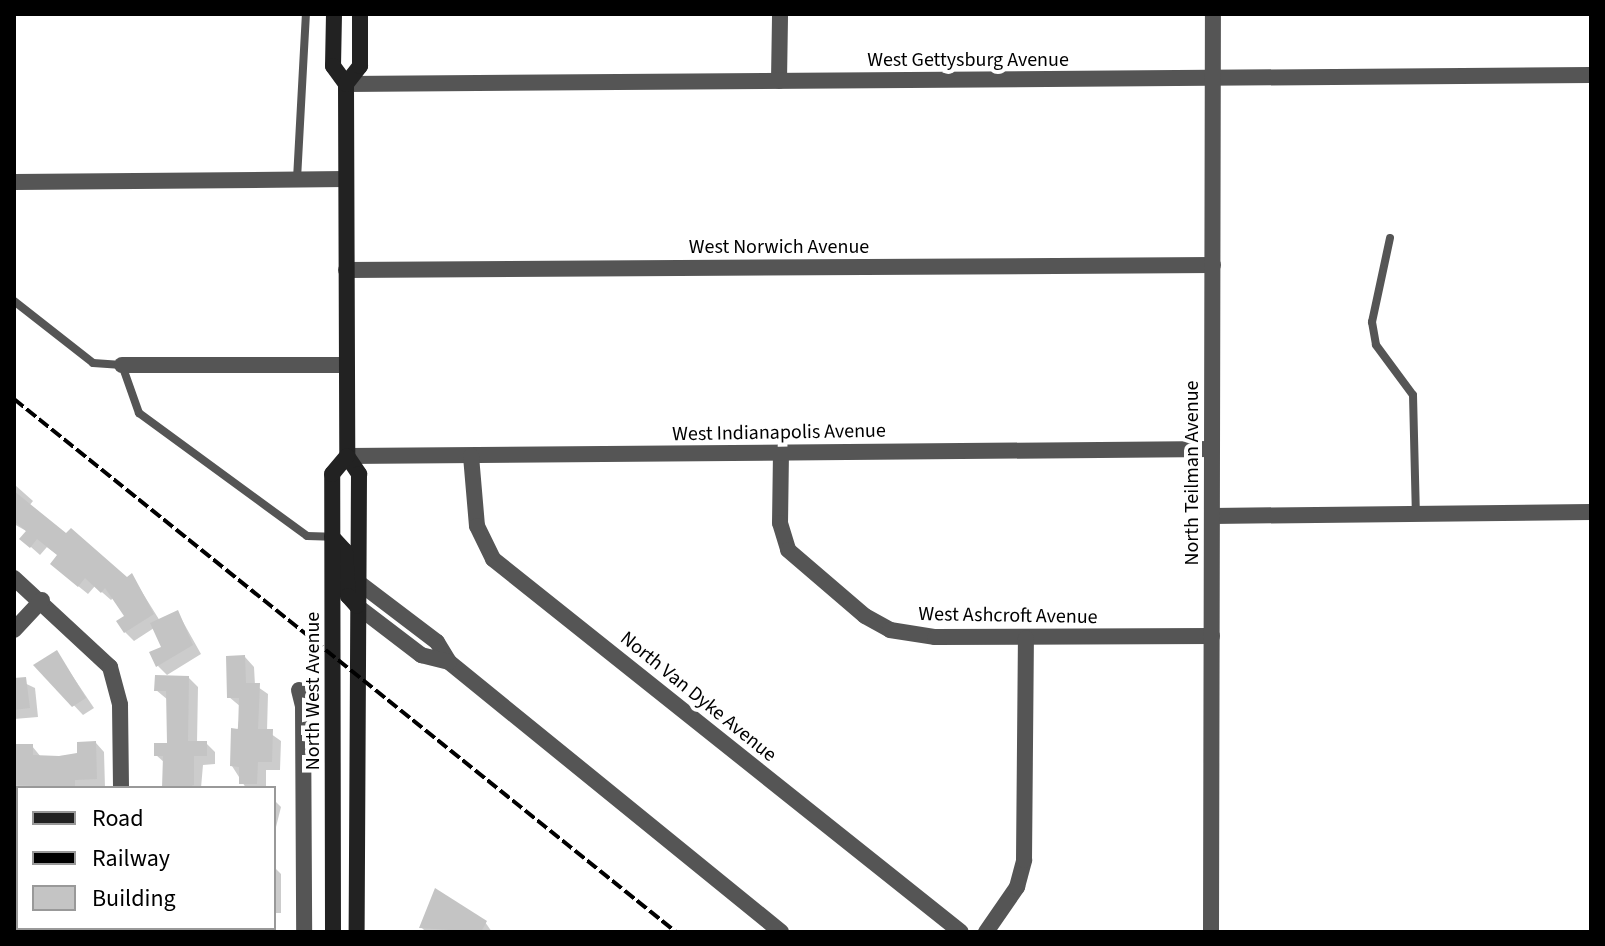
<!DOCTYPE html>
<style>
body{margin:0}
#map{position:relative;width:1605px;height:946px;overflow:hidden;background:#fff;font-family:"Source Sans 3",sans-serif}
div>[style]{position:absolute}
.shadow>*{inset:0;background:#0003;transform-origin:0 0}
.building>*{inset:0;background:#c4c4c4}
.service>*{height:8px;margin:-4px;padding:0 4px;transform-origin:4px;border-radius:4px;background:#555}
.minor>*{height:16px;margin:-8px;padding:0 8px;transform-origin:8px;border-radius:8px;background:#555}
.secondary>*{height:16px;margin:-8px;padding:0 8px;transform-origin:8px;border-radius:8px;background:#222}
.rail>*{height:4px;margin-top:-2px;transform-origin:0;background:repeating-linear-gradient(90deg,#000 0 12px,transparent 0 16px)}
span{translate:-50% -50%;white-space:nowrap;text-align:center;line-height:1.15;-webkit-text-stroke:8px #fff;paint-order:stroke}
.street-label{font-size:20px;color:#000}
.frame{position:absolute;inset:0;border:16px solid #000;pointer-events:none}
.legend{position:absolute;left:16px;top:786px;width:260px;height:144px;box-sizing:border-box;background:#fff;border:2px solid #999;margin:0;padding:10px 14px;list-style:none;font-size:24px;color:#000}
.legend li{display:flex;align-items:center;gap:16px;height:40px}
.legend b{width:40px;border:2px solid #999}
</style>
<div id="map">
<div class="shadow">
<div style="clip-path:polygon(15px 485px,33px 501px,29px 506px,126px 579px,132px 576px,160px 621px,178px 613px,201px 654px,167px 675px,158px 666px,163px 648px,154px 628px,134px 641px,125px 632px,127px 616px,114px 597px,111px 600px,95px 586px,88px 594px,62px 573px,59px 556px,47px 547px,40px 555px,22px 539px,28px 532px,14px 524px)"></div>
<div style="clip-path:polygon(57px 653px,94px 708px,83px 715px,36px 665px)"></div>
<div style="clip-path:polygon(245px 657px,254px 667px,255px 685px,268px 694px,267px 731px,281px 741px,280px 770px,266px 770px,266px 788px,246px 788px,232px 766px,241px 707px,229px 697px)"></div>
<div style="clip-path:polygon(188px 677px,198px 687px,197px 743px,206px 743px,215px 752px,215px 764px,203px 765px,201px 788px,156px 788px,164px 786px,165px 763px,156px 755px,169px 745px,168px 700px,156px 690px)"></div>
<div style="clip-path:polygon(14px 678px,35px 688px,38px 717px,14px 719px)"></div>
<div style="clip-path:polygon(96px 743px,104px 752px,105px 787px,14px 791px,14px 756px,32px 746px,41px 757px,79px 755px)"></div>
<div style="clip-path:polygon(274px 800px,281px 807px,274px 835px)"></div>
<div style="clip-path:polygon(18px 854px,18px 893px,14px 899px,14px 864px)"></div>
<div style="clip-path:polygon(274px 867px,281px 874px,281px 913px,274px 913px)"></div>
<div style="clip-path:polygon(14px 922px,18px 928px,43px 932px,14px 932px)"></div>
<div style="clip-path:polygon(485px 922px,492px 932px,426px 932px,421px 927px)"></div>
<div style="left:61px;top:928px;width:34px;height:4px"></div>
<div style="left:166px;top:928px;width:32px;height:4px"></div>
<div style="left:233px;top:928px;width:37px;height:4px"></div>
</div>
<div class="building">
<div style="clip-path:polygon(14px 491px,66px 533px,71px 528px,127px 577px,132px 573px,154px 614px,124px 633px,116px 621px,124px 616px,105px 588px,101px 593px,85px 578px,78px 587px,50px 564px,57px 555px,37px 539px,30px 548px,19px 539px,26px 531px,14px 521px)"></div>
<div style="clip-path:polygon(178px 610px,193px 645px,156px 667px,149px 652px,161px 647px,150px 623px)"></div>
<div style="clip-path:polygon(57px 650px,86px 698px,72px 707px,33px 665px)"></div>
<div style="clip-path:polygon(245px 655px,246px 683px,260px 683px,258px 729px,273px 729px,272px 762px,258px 762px,257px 784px,239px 784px,239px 767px,230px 766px,231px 728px,238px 729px,239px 698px,227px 698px,226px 656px)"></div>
<div style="clip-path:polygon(155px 675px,189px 676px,188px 741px,207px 741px,207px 756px,194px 756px,194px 785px,186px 788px,162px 788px,163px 756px,154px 756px,154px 743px,167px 743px,166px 691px,154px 691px)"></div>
<div style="clip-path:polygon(26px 677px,30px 708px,14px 710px,14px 678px)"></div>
<div style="clip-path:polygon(96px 741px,97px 779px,75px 780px,75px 788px,15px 785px,16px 744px,33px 744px,33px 755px,59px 756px,77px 753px,77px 742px)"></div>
<div style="clip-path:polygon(435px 888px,487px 921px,481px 932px,419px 928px)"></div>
</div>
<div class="service">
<div style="left:297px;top:179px;width:165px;rotate:-86.9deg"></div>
<div style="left:1390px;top:238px;width:86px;rotate:102.1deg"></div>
<div style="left:1372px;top:322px;width:23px;rotate:80deg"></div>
<div style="left:1376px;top:345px;width:62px;rotate:53.5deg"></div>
<div style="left:1413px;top:395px;width:119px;rotate:88.6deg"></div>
<div style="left:14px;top:301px;width:100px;rotate:38.1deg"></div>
<div style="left:93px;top:363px;width:29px;rotate:4deg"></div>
<div style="left:122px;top:365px;width:51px;rotate:70.5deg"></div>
<div style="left:139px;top:413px;width:208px;rotate:36.2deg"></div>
<div style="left:307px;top:536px;width:25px;rotate:2deg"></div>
</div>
<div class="minor">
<div style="left:779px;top:81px;width:67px;rotate:-89.1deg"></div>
<div style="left:346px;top:84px;width:1245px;rotate:-0.41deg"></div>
<div style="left:14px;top:182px;width:331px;rotate:-0.5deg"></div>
<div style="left:346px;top:270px;width:867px;rotate:-0.33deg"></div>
<div style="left:122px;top:365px;width:224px"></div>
<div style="left:781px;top:452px;width:71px;rotate:90.8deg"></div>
<div style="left:780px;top:523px;width:28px;rotate:73deg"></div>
<div style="left:788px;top:550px;width:101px;rotate:40.6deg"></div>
<div style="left:865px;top:616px;width:29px;rotate:29deg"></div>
<div style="left:890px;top:630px;width:46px;rotate:8.8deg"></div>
<div style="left:935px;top:637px;width:277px;rotate:-0.2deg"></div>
<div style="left:347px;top:456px;width:865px;rotate:-0.46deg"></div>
<div style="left:471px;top:456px;width:70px;rotate:85.1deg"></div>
<div style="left:477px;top:526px;width:37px;rotate:64deg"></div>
<div style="left:493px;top:559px;width:598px;rotate:38.56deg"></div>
<div style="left:1212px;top:516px;width:379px;rotate:-0.6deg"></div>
<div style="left:14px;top:578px;width:131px;rotate:42.8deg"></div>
<div style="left:110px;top:667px;width:39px;rotate:75deg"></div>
<div style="left:120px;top:705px;width:83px;rotate:89.3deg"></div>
<div style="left:358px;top:582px;width:99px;rotate:37.2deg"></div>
<div style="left:437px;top:642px;width:23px;rotate:59deg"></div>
<div style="left:449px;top:662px;width:428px;rotate:39.1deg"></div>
<div style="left:357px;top:606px;width:81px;rotate:37.4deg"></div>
<div style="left:421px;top:655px;width:29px;rotate:14deg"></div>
<div style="left:14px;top:630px;width:41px;rotate:-47deg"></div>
<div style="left:299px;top:690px;width:16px;rotate:76deg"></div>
<div style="left:303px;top:706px;width:226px;rotate:89.7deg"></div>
<div style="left:14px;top:823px;width:4px"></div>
<div style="left:125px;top:928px;width:4px;rotate:90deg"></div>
<div style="left:986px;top:932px;width:55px;rotate:-55.4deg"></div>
<div style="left:1017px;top:887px;width:28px;rotate:-75deg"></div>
<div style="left:1024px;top:860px;width:222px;rotate:-89.5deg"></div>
<div style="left:1211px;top:932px;width:918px;rotate:-89.88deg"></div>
</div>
<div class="secondary">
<div style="left:334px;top:14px;width:52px;rotate:91.1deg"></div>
<div style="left:333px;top:66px;width:22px;rotate:54deg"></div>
<div style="left:346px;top:84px;width:372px;rotate:89.8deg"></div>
<div style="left:347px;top:456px;width:22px;rotate:56deg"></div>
<div style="left:359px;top:474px;width:458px;rotate:90.3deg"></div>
<div style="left:346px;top:84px;width:23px;rotate:-52deg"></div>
<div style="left:360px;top:66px;width:52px;rotate:-90deg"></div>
<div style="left:332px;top:537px;width:19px;rotate:47deg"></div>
<div style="left:345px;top:551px;width:45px;rotate:86.2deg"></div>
<div style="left:348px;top:596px;width:13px;rotate:48deg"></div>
<div style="left:333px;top:932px;width:458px;rotate:-90.1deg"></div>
<div style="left:332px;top:474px;width:23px;rotate:-50deg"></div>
</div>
<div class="rail">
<div style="left:14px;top:399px;width:850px;rotate:38.84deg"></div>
</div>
<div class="street-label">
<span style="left:968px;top:60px">West Gettysburg Avenue</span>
<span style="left:779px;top:247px">West Norwich Avenue</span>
<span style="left:779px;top:433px;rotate:-1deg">West Indianapolis Avenue</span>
<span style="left:1192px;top:473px;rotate:-90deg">North Teilman Avenue</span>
<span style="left:1008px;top:616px;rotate:1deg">West Ashcroft Avenue</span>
<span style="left:313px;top:691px;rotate:-90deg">North West Avenue</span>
<span style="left:698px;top:697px;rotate:39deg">North Van Dyke Avenue</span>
</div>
<div class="frame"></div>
<ul class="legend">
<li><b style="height:10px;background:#222"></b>Road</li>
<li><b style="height:10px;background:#000"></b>Railway</li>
<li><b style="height:22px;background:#c4c4c4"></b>Building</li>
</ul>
</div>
